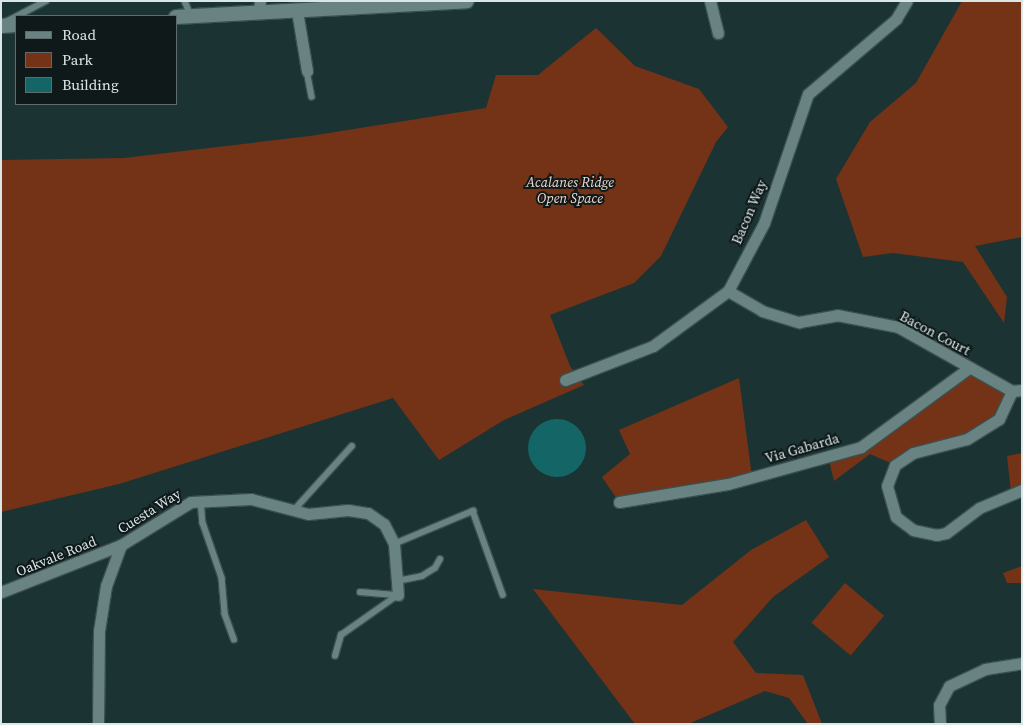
<!DOCTYPE html>
<style>
body{margin:0}
#map{position:relative;width:1023px;height:725px;overflow:hidden;background:#1c3333;font-family:"Source Serif 4",serif}
div>[style]{position:absolute}
.green>*{inset:0;background:#743317;transform-origin:0 0}
.building>*{inset:0;background:#146565}
.round{border-radius:50%}
.roads{filter:drop-shadow(1px 0 #3b5050) drop-shadow(-1px 0 #3b5050) drop-shadow(0 1px #3b5050) drop-shadow(0 -1px #3b5050)}
.service>*{height:5.5px;margin:-2.75px;padding:0 2.75px;transform-origin:2.75px;border-radius:2.75px;background:#698383}
.minor>*{height:11px;margin:-5.5px;padding:0 5.5px;transform-origin:5.5px;border-radius:5.5px;background:#698383}
.tertiary>*{height:14px;margin:-7px;padding:0 7px;transform-origin:7px;border-radius:7px;background:#698383}
span{translate:-50% -50%;white-space:nowrap;text-align:center;line-height:1.15;-webkit-text-stroke:4px #0f1919;paint-order:stroke}
.park-label{font-size:14px;color:#efd7cd;font-style:italic}
.street-label{font-size:14px;color:#d9e7e6}
.frame{position:absolute;inset:0;border:2px solid #d9e7e6;pointer-events:none}
.legend{position:absolute;left:15px;top:15px;width:162px;height:90px;box-sizing:border-box;background:#0f1919;border:1px solid #606b6b;margin:0;padding:6px 9px;list-style:none;font-size:15px;color:#d9e7e6}
.legend li{display:flex;align-items:center;gap:10px;height:25px}
.legend b{width:25px;border:1px solid #606b6b}
</style>
<div id="map">
<div class="green">
<div style="clip-path:polygon(962px 1px,1022px 1px,1022px 237px,975px 246px,1007px 297px,1004px 323px,963px 262px,893px 253px,863px 257px,836px 179px,870px 122px,916px 83px)"></div>
<div style="clip-path:polygon(596px 28px,635px 66px,699px 89px,728px 127px,716px 142px,661px 256px,634px 283px,550px 315px,570px 366px,584px 385px,504px 420px,439px 460px,393px 398px,119px 484px,1px 512px,1px 160px,124px 158px,310px 136px,486px 108px,496px 75px,538px 75px)"></div>
<div style="clip-path:polygon(969px 368px,1012px 391px,995px 421px,895px 465px,870px 454px,834px 481px,828px 456px,861px 447px)"></div>
<div style="clip-path:polygon(739px 378px,752px 477px,619px 502px,602px 477px,630px 454px,619px 430px)"></div>
<div style="clip-path:polygon(1022px 453px,1022px 490px,1011px 492px,1007px 456px)"></div>
<div style="clip-path:polygon(806px 520px,829px 557px,773px 597px,733px 642px,756px 673px,803px 675px,822px 724px,808px 724px,789px 698px,765px 691px,688px 724px,635px 724px,533px 589px,682px 605px,751px 550px)"></div>
<div style="clip-path:polygon(1022px 566px,1022px 583px,1007px 583px,1003px 573px)"></div>
<div style="left:845px;top:583px;width:51px;height:52px;rotate:40deg"></div>
</div>
<div class="building">
<div class="round" style="left:528px;top:419px;width:58px;height:58px"></div>
</div>
<div class="roads">
<div class="service">
<div style="left:185px;top:1px;width:16px;rotate:68deg"></div>
<div style="left:4px;top:23px;width:47px;rotate:-27.6deg"></div>
<div style="left:307px;top:71px;width:26px;rotate:79deg"></div>
<div style="left:201px;top:501px;width:22px;rotate:85deg"></div>
<div style="left:203px;top:523px;width:58px;rotate:70.9deg"></div>
<div style="left:222px;top:578px;width:36px;rotate:85deg"></div>
<div style="left:225px;top:614px;width:27px;rotate:70deg"></div>
<div style="left:294px;top:510px;width:86px;rotate:-47.8deg"></div>
<div style="left:394px;top:544px;width:86px;rotate:-22.7deg"></div>
<div style="left:473px;top:511px;width:89px;rotate:70.3deg"></div>
<div style="left:397px;top:581px;width:25px;rotate:-11deg"></div>
<div style="left:422px;top:576px;width:15px;rotate:-32deg"></div>
<div style="left:435px;top:568px;width:10px;rotate:-61deg"></div>
<div style="left:360px;top:592px;width:38px;rotate:5deg"></div>
<div style="left:335px;top:656px;width:22px;rotate:-74deg"></div>
<div style="left:341px;top:635px;width:70px;rotate:-35.1deg"></div>
</div>
<div class="minor">
<div style="left:710px;top:1px;width:33px;rotate:76deg"></div>
<div style="left:297px;top:11px;width:61px;rotate:80.5deg"></div>
<div style="left:259px;top:12px;width:11px;rotate:-85deg"></div>
<div style="left:728px;top:291px;width:39px;rotate:30deg"></div>
<div style="left:762px;top:311px;width:39px;rotate:17deg"></div>
<div style="left:799px;top:322px;width:39px;rotate:-10deg"></div>
<div style="left:837px;top:315px;width:62px;rotate:11.1deg"></div>
<div style="left:898px;top:327px;width:131px;rotate:29.3deg"></div>
<div style="left:1012px;top:391px;width:10px;rotate:-6deg"></div>
<div style="left:565px;top:380px;width:94px;rotate:-21.1deg"></div>
<div style="left:653px;top:346px;width:93px;rotate:-36.3deg"></div>
<div style="left:728px;top:291px;width:77px;rotate:-62.1deg"></div>
<div style="left:764px;top:223px;width:136px;rotate:-71.2deg"></div>
<div style="left:808px;top:94px;width:116px;rotate:-40.4deg"></div>
<div style="left:896px;top:19px;width:21px;rotate:-59deg"></div>
<div style="left:1012px;top:391px;width:31px;rotate:115deg"></div>
<div style="left:999px;top:419px;width:38px;rotate:148deg"></div>
<div style="left:967px;top:439px;width:56px;rotate:165.5deg"></div>
<div style="left:913px;top:453px;width:22px;rotate:146deg"></div>
<div style="left:895px;top:465px;width:22px;rotate:111deg"></div>
<div style="left:887px;top:486px;width:32px;rotate:74deg"></div>
<div style="left:896px;top:517px;width:21px;rotate:37deg"></div>
<div style="left:913px;top:530px;width:24px;rotate:12deg"></div>
<div style="left:936px;top:535px;width:10px;rotate:-11deg"></div>
<div style="left:946px;top:533px;width:41px;rotate:-37.1deg"></div>
<div style="left:979px;top:508px;width:47px;rotate:-22.7deg"></div>
<div style="left:619px;top:502px;width:110px;rotate:-9.4deg"></div>
<div style="left:728px;top:484px;width:138px;rotate:-15.5deg"></div>
<div style="left:861px;top:447px;width:134px;rotate:-36.2deg"></div>
<div style="left:1px;top:592px;width:129px;rotate:-21.4deg"></div>
<div style="left:98px;top:724px;width:93px;rotate:-89.4deg"></div>
<div style="left:99px;top:631px;width:46px;rotate:-81.2deg"></div>
<div style="left:106px;top:586px;width:44px;rotate:-69.9deg"></div>
<div style="left:121px;top:545px;width:82px;rotate:-31.6deg"></div>
<div style="left:191px;top:502px;width:60px;rotate:-2.9deg"></div>
<div style="left:251px;top:499px;width:59px;rotate:14.7deg"></div>
<div style="left:308px;top:514px;width:40px;rotate:-5.7deg"></div>
<div style="left:348px;top:510px;width:20px;rotate:9deg"></div>
<div style="left:368px;top:513px;width:19px;rotate:35deg"></div>
<div style="left:384px;top:524px;width:22px;rotate:63deg"></div>
<div style="left:394px;top:544px;width:51px;rotate:85.5deg"></div>
<div style="left:940px;top:724px;width:19px;rotate:-93deg"></div>
<div style="left:939px;top:705px;width:21px;rotate:-62deg"></div>
<div style="left:949px;top:686px;width:40px;rotate:-25deg"></div>
<div style="left:985px;top:669px;width:37px;rotate:-9deg"></div>
</div>
<div class="tertiary">
<div style="left:176px;top:17px;width:291px;rotate:-3.1deg"></div>
<div style="left:1px;top:26px;width:15px;rotate:-4deg"></div>
</div>
</div>
<div class="park-label">
<span style="left:570px;top:190px">Acalanes Ridge<br>Open Space</span>
</div>
<div class="street-label">
<span style="left:749px;top:212px;rotate:-67deg">Bacon Way</span>
<span style="left:935px;top:333px;rotate:28deg">Bacon Court</span>
<span style="left:802px;top:448px;rotate:-16deg">Via Gabarda</span>
<span style="left:149px;top:511px;rotate:-32deg">Cuesta Way</span>
<span style="left:56px;top:556px;rotate:-22deg">Oakvale Road</span>
</div>
<div class="frame"></div>
<ul class="legend">
<li><b style="height:6px;background:#698383"></b>Road</li>
<li><b style="height:14px;background:#743317"></b>Park</li>
<li><b style="height:14px;background:#146565"></b>Building</li>
</ul>
</div>
